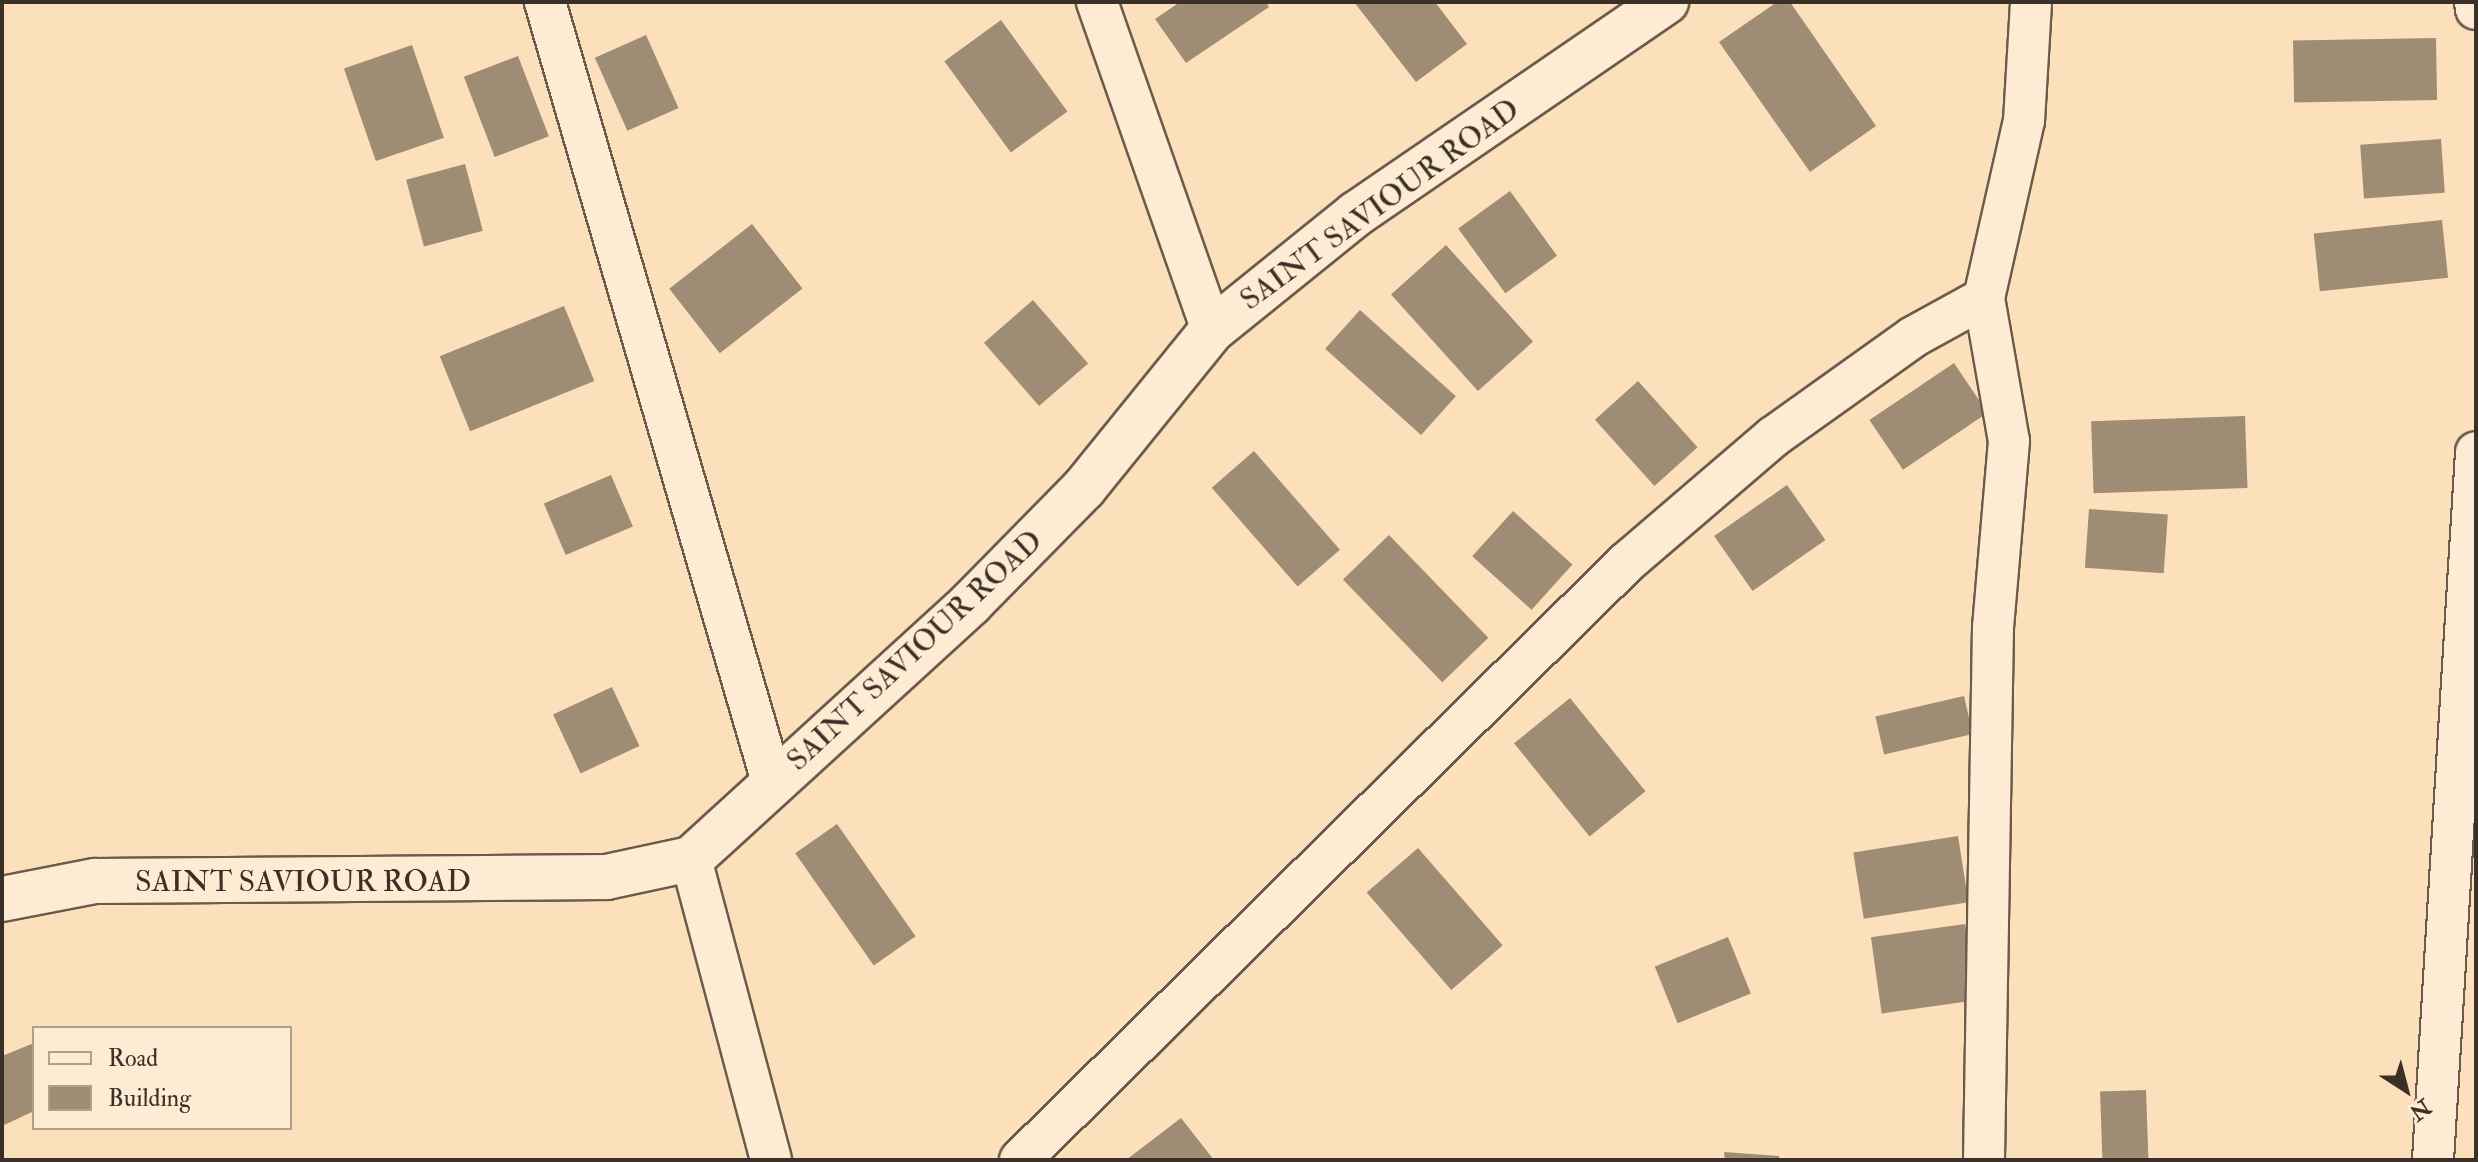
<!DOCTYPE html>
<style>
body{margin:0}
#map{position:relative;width:2478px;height:1162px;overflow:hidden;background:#fce0bb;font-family:"IM FELL Double Pica",serif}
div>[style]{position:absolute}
.building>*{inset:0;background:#9f8c74;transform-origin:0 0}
.roads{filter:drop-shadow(2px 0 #6a5c4c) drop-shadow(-2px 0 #6a5c4c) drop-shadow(0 2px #6a5c4c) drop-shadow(0 -2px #6a5c4c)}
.minor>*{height:40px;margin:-20px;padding:0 20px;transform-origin:20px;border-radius:20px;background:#fdebd3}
.tertiary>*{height:44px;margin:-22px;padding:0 22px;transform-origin:22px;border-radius:22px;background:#fdebd3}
span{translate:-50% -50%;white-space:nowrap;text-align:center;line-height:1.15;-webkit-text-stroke:8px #fdebd3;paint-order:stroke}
.street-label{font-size:30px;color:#3a3027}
.frame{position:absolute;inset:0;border:4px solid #3a3027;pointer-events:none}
.legend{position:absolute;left:32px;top:1026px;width:260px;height:104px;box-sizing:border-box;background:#fdebd3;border:2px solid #afa08e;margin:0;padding:10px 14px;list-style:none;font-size:24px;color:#3a3027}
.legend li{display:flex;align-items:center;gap:16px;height:40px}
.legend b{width:40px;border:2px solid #afa08e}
.north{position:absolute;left:2366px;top:1050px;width:80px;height:80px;-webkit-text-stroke:6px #fdebd3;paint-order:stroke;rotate:144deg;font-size:22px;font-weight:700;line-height:32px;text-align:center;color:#3a3027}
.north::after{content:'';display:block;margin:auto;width:28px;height:36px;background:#3a3027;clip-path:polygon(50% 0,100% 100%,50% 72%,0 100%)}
</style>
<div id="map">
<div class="building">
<div style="clip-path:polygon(1180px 2px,1266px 2px,1269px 7px,1186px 63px,1155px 19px)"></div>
<div style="clip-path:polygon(1354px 2px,1435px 2px,1467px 44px,1416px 82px)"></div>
<div style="clip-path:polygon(1777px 2px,1790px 2px,1876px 126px,1810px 172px,1719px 42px)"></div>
<div style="left:1001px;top:20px;width:113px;height:70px;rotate:54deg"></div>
<div style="left:646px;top:35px;width:80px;height:56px;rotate:66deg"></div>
<div style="left:2436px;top:38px;width:62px;height:143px;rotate:89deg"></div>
<div style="left:412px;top:45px;width:98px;height:72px;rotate:71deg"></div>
<div style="left:518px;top:56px;width:86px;height:58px;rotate:69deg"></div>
<div style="left:2441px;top:139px;width:54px;height:81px;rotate:86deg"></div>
<div style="left:465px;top:164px;width:69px;height:61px;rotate:75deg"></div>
<div style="left:1510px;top:191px;width:80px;height:64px;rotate:54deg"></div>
<div style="left:2442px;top:220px;width:58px;height:129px;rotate:84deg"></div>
<div style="left:752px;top:224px;width:82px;height:105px;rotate:52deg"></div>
<div style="left:1446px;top:245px;width:130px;height:74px;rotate:48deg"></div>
<div style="left:1033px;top:300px;width:84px;height:65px;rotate:49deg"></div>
<div style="left:564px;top:306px;width:81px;height:134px;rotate:68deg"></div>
<div style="left:1360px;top:310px;width:129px;height:52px;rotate:42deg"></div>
<div style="left:1954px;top:363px;width:60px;height:102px;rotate:56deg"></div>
<div style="left:1638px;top:381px;width:89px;height:58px;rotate:48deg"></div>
<div style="left:2245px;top:416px;width:72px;height:154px;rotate:88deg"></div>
<div style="left:1254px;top:451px;width:131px;height:56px;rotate:49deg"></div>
<div style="left:611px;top:475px;width:56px;height:73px;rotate:67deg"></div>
<div style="left:1787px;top:485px;width:67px;height:89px;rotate:55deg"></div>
<div style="left:2089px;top:509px;width:79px;height:59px;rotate:4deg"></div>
<div style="left:1513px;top:511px;width:80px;height:61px;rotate:42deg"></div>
<div style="left:1389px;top:535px;width:143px;height:64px;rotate:46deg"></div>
<div style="left:612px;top:687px;width:65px;height:65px;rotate:65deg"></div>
<div style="left:1964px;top:696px;width:39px;height:91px;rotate:77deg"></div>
<div style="left:1570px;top:698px;width:120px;height:72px;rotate:51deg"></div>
<div style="left:837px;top:824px;width:137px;height:51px;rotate:55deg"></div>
<div style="left:1958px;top:836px;width:67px;height:106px;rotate:81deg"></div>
<div style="left:1418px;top:848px;width:129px;height:68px;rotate:49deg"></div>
<div style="left:1965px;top:924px;width:77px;height:95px;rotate:82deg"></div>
<div style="left:1728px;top:937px;width:61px;height:79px;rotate:68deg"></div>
<div style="clip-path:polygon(34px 1043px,34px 1111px,2px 1126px,2px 1056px)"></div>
<div style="left:2146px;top:1090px;width:70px;height:46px;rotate:88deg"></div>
<div style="clip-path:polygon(1181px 1118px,1214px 1160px,1126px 1160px)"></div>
<div style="clip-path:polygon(1724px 1152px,1779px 1156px,1780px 1160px,1725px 1160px)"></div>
</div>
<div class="roads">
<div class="minor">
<div style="left:545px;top:2px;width:816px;rotate:73.77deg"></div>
<div style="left:1097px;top:2px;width:348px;rotate:70.7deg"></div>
<div style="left:2475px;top:2px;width:7px;rotate:82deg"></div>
<div style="left:1984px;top:298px;width:145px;rotate:80.1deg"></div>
<div style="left:2009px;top:441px;width:187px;rotate:94.9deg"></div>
<div style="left:1993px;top:627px;width:533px;rotate:90.97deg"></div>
<div style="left:691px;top:859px;width:311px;rotate:75.1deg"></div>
<div style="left:1020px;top:1160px;width:851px;rotate:-44.57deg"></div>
<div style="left:1626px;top:563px;width:194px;rotate:-40.6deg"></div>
<div style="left:1773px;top:437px;width:172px;rotate:-35.5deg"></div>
<div style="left:1913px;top:337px;width:81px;rotate:-28.8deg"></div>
<div style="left:1984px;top:298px;width:181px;rotate:-77.3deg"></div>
<div style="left:2024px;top:121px;width:119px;rotate:-86.6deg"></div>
<div style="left:2433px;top:1160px;width:709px;rotate:-86.52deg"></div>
</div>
<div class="tertiary">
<div style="left:2px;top:899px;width:95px;rotate:-11deg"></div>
<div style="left:95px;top:881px;width:512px;rotate:-0.45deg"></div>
<div style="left:607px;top:877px;width:86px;rotate:-12.1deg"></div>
<div style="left:691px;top:859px;width:379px;rotate:-42.4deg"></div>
<div style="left:971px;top:603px;width:161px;rotate:-45.5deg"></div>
<div style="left:1084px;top:488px;width:203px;rotate:-51deg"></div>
<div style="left:1212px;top:330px;width:185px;rotate:-38.9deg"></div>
<div style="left:1356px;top:214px;width:376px;rotate:-34.4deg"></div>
</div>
</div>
<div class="street-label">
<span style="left:1380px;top:205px;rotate:-36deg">SAINT SAVIOUR ROAD</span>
<span style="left:915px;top:651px;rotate:-43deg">SAINT SAVIOUR ROAD</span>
<span style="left:303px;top:882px">SAINT SAVIOUR ROAD</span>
</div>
<div class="frame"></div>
<ul class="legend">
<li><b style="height:10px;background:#fdebd3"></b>Road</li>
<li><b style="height:22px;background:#9f8c74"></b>Building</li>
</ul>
<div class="north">N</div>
</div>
